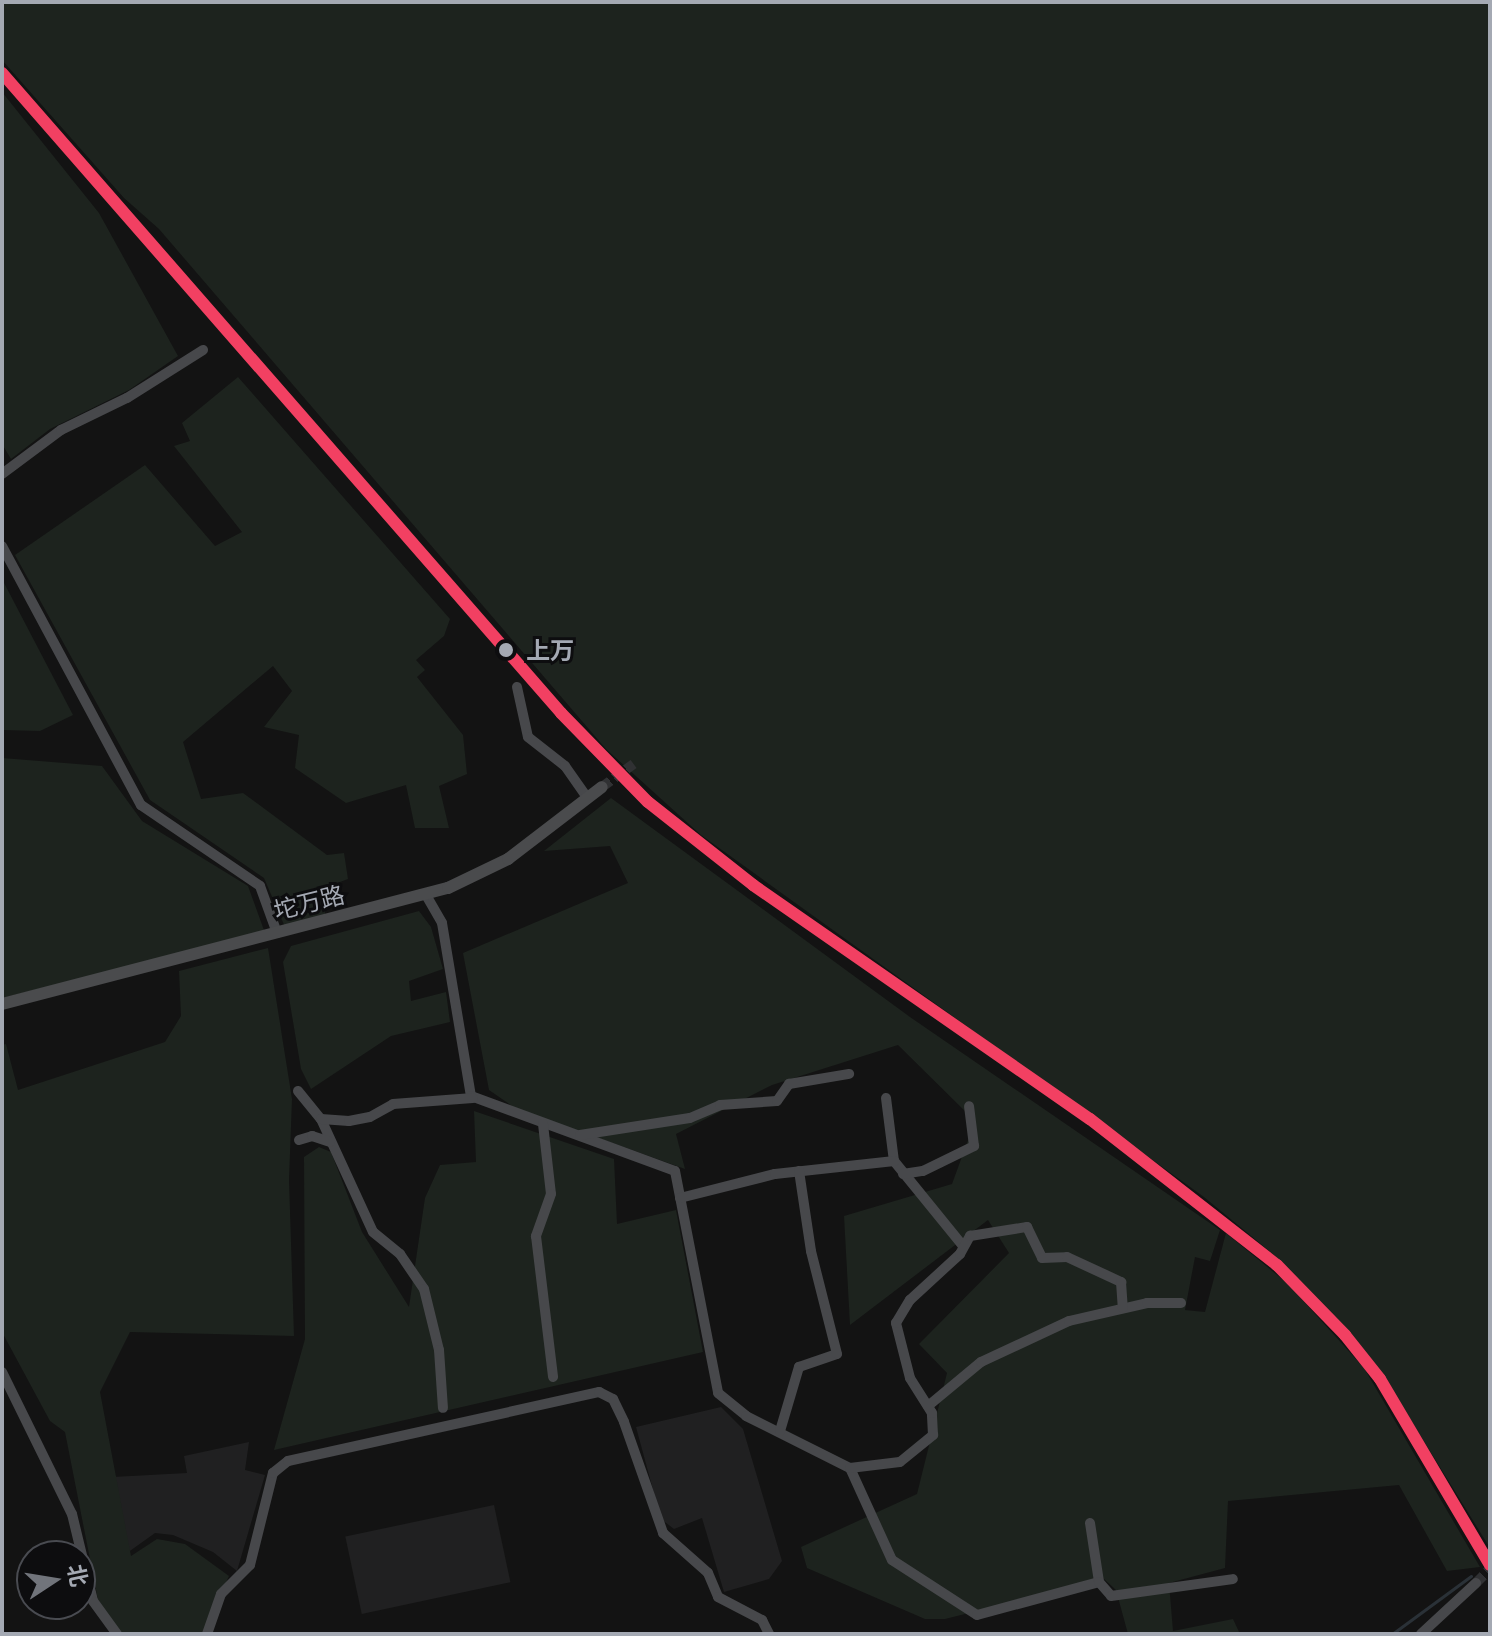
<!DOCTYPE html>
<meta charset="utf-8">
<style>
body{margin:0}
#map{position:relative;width:1492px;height:1636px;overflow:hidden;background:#131313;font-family:Lato,"Noto Sans SC",sans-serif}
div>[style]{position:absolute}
.built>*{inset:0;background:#202021;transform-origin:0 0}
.green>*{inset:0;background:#1d231e}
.stream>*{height:3px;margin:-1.5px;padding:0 1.5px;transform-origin:1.5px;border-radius:1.5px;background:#2a3137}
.minor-tunnel>*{height:10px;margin-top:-5px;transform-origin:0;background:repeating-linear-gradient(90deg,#303133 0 10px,transparent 0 15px)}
.minor>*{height:10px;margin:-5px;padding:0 5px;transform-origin:5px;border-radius:5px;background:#47484b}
.major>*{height:12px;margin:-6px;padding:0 6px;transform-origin:6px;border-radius:6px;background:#4a4b4d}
.rail-1>*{height:12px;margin:-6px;padding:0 6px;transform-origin:6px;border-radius:6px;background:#f24062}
.dots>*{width:22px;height:22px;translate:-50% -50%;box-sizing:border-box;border:4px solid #0d0d0f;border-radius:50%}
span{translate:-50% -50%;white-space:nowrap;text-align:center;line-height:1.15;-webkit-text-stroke:6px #0d0d0f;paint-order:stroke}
.stop-label{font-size:24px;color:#a4a9b3;font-weight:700}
.left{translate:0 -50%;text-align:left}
.street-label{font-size:24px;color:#a4a9b3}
.frame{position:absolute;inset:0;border:4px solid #a4a9b3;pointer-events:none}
.north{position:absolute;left:16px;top:1540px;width:80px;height:80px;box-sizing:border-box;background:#0d0d0f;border:2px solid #494b51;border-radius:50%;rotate:78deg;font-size:22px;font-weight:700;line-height:32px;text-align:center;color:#a4a9b3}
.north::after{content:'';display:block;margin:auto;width:28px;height:36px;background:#71747b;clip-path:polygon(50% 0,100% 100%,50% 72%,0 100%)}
</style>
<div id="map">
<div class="built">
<div style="clip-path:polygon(721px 1407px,743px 1429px,782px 1561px,769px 1579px,724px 1592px,702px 1518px,674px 1529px,661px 1519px,636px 1427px)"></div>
<div style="clip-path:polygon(249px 1442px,245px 1470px,265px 1475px,237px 1571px,213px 1552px,173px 1535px,155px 1533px,127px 1553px,113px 1477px,187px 1473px,184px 1456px)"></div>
<div style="left:494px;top:1505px;width:79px;height:152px;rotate:78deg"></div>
</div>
<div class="green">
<div style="clip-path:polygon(2px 2px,1490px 2px,1490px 1548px,1381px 1372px,1274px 1255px,1204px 1197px,701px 835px,606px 749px,159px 229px,124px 198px,2px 60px)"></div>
<div style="clip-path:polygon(2px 92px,99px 213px,178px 356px,129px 390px,50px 429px,11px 459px,2px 444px)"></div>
<div style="clip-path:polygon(238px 377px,450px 619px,444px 636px,416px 660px,425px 670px,417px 677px,463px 735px,467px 774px,439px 786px,449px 828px,415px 828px,406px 785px,346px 803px,295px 768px,299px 735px,264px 727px,292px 691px,273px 666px,183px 742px,201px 799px,243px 793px,327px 855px,344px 853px,348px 879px,321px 889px,326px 919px,285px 927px,264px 878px,150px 800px,15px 555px,145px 465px,215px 546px,242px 532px,174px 446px,190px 441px,182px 423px)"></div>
<div style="clip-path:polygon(2px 579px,73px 715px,40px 731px,2px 730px)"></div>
<div style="clip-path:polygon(2px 758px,102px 766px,142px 821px,248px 886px,265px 933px,2px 998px)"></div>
<div style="clip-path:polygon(611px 798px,910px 1017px,1220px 1230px,1210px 1261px,1195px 1257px,1185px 1310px,1205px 1312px,1226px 1233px,1288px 1284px,1364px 1368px,1480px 1567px,1447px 1571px,1399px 1485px,1228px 1501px,1225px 1568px,1169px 1583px,1173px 1631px,1233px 1619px,1240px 1634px,1128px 1634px,1116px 1590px,1104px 1579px,945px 1619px,925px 1619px,807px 1568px,801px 1547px,917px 1494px,947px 1373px,919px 1344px,1009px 1253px,988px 1220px,850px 1325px,844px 1216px,952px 1184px,975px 1121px,898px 1045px,772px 1085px,676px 1134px,685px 1169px,515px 1108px,489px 1090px,463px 953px,628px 883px,610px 846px,544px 851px)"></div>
<div style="clip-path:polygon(419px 911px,431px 927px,443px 969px,409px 981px,411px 1001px,446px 992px,450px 1022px,391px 1036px,311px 1089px,301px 1069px,283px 962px,291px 946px)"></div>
<div style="clip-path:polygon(268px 948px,292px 1099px,289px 1180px,294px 1336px,130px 1332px,100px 1392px,131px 1556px,157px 1539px,185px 1544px,229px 1576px,202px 1634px,118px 1634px,101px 1615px,65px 1432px,50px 1421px,2px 1332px,2px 1045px,6px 1044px,18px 1090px,165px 1042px,181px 1016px,179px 971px)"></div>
<div style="clip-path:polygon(474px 1111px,614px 1159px,617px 1224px,676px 1210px,703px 1352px,274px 1450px,305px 1339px,304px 1157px,319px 1147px,331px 1152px,362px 1232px,409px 1307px,425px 1198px,440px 1165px,476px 1162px)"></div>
</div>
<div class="stream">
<div style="left:1392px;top:1634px;width:98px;rotate:-36.3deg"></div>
</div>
<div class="minor-tunnel">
<div style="left:602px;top:787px;width:39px;rotate:-36deg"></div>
<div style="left:1476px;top:1583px;width:20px;rotate:-45deg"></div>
</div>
<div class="minor">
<div style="left:2px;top:474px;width:74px;rotate:-36.7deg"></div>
<div style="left:61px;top:430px;width:73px;rotate:-25.9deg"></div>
<div style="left:127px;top:398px;width:90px;rotate:-32.3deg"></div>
<div style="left:2px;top:546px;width:294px;rotate:61.8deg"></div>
<div style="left:141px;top:805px;width:144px;rotate:34.2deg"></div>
<div style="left:260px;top:886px;width:50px;rotate:70.1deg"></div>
<div style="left:517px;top:687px;width:51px;rotate:77.6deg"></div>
<div style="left:528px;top:737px;width:47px;rotate:38.1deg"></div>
<div style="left:565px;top:766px;width:39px;rotate:55deg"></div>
<div style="left:426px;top:895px;width:32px;rotate:60deg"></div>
<div style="left:442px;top:923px;width:175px;rotate:80.5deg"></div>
<div style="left:471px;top:1096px;width:217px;rotate:20.2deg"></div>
<div style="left:675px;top:1171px;width:226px;rotate:79deg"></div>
<div style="left:718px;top:1393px;width:36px;rotate:39deg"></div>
<div style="left:746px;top:1416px;width:116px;rotate:26.6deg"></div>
<div style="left:850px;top:1468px;width:101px;rotate:65.5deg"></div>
<div style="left:892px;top:1560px;width:101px;rotate:32.9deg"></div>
<div style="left:977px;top:1615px;width:126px;rotate:-15.1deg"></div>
<div style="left:298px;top:1091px;width:36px;rotate:51deg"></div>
<div style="left:321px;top:1119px;width:124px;rotate:65.3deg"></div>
<div style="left:373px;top:1232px;width:35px;rotate:39deg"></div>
<div style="left:400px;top:1254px;width:42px;rotate:55.6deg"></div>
<div style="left:424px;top:1289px;width:63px;rotate:76.2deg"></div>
<div style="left:439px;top:1350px;width:58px;rotate:86.1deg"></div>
<div style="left:886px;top:1098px;width:64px;rotate:82.8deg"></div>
<div style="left:894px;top:1161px;width:109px;rotate:50.9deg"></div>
<div style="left:321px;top:1119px;width:28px;rotate:4deg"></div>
<div style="left:349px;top:1121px;width:21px;rotate:-11deg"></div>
<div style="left:370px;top:1117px;width:26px;rotate:-29deg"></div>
<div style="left:393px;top:1104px;width:80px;rotate:-4.3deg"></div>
<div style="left:543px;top:1124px;width:70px;rotate:83.5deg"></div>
<div style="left:551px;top:1194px;width:45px;rotate:109.7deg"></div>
<div style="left:536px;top:1236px;width:142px;rotate:83.1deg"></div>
<div style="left:580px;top:1135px;width:111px;rotate:-8.8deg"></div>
<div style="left:690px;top:1118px;width:33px;rotate:-23deg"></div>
<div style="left:720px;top:1105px;width:57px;rotate:-4deg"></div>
<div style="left:777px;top:1101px;width:21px;rotate:-55deg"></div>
<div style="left:789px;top:1084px;width:61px;rotate:-9.5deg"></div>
<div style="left:299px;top:1140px;width:14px;rotate:-17deg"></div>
<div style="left:312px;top:1136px;width:19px;rotate:18deg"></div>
<div style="left:903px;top:1174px;width:20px;rotate:-9deg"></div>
<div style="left:923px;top:1171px;width:57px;rotate:-26.1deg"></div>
<div style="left:974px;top:1146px;width:40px;rotate:-97.1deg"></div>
<div style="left:680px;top:1198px;width:98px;rotate:-14.2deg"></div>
<div style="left:775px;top:1174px;width:120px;rotate:-6.2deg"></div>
<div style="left:2px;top:1372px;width:158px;rotate:63.8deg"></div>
<div style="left:72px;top:1514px;width:89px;rotate:76.4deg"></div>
<div style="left:93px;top:1601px;width:41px;rotate:54deg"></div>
<div style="left:928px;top:1406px;width:69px;rotate:-39.7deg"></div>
<div style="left:981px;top:1362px;width:97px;rotate:-25deg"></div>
<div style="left:1069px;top:1321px;width:80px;rotate:-13deg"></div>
<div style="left:1147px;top:1303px;width:34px"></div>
<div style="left:780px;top:1431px;width:67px;rotate:-73.5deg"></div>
<div style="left:799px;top:1367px;width:40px;rotate:-18.9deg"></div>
<div style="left:837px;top:1354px;width:106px;rotate:-104.2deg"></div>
<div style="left:811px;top:1251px;width:81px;rotate:-98.5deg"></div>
<div style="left:850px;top:1468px;width:50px;rotate:-6.8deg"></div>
<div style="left:900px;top:1462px;width:43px;rotate:-39.3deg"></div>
<div style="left:933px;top:1435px;width:22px;rotate:-93deg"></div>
<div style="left:932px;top:1413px;width:41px;rotate:-122.2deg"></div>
<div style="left:910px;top:1378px;width:57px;rotate:-104.3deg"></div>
<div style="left:896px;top:1323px;width:27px;rotate:-59deg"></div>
<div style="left:910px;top:1300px;width:68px;rotate:-42.6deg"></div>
<div style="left:960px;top:1254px;width:21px;rotate:-61deg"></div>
<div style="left:970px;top:1236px;width:58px;rotate:-9deg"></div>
<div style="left:1027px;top:1227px;width:34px;rotate:64deg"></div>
<div style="left:1042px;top:1258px;width:25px;rotate:-2deg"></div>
<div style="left:1067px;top:1257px;width:60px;rotate:24.8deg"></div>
<div style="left:1121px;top:1282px;width:26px;rotate:86deg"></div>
<div style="left:1090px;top:1523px;width:60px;rotate:81.3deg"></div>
<div style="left:1099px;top:1582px;width:18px;rotate:49deg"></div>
<div style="left:1111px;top:1596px;width:123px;rotate:-7.9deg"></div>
<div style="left:207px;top:1634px;width:42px;rotate:-70.7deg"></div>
<div style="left:221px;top:1594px;width:41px;rotate:-45deg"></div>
<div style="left:250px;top:1565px;width:95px;rotate:-76deg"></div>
<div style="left:273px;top:1473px;width:19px;rotate:-39deg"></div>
<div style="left:288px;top:1461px;width:319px;rotate:-12.5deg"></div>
<div style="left:599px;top:1392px;width:16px;rotate:27deg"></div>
<div style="left:613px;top:1399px;width:25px;rotate:64deg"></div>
<div style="left:624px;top:1422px;width:118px;rotate:70.6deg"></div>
<div style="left:663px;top:1533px;width:60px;rotate:41.6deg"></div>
<div style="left:708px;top:1573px;width:26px;rotate:67deg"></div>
<div style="left:718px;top:1597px;width:50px;rotate:27.6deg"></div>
<div style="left:762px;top:1620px;width:16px;rotate:63deg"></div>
<div style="left:1421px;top:1634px;width:75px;rotate:-42.8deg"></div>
</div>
<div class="major">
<div style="left:2px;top:1004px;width:461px;rotate:-14.6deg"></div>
<div style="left:448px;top:888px;width:67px;rotate:-25.8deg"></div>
<div style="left:508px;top:859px;width:118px;rotate:-37.5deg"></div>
</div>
<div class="rail-1">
<div style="left:2px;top:73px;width:850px;rotate:48.86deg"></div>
<div style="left:561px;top:713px;width:124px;rotate:45.7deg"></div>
<div style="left:648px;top:802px;width:134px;rotate:38.3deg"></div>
<div style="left:753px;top:885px;width:410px;rotate:34.8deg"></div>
<div style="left:1090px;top:1119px;width:237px;rotate:38deg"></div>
<div style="left:1277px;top:1265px;width:98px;rotate:45.8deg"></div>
<div style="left:1345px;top:1335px;width:56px;rotate:51.5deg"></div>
<div style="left:1380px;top:1379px;width:216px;rotate:59.4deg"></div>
</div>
<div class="dots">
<div style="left:506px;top:650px;background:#a4a9b3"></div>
</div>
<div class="stop-label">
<span class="left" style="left:526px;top:650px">上万</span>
</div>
<div class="street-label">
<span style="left:309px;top:902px;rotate:-14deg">坨万路</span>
</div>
<div class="frame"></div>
<div class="north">北</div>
</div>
